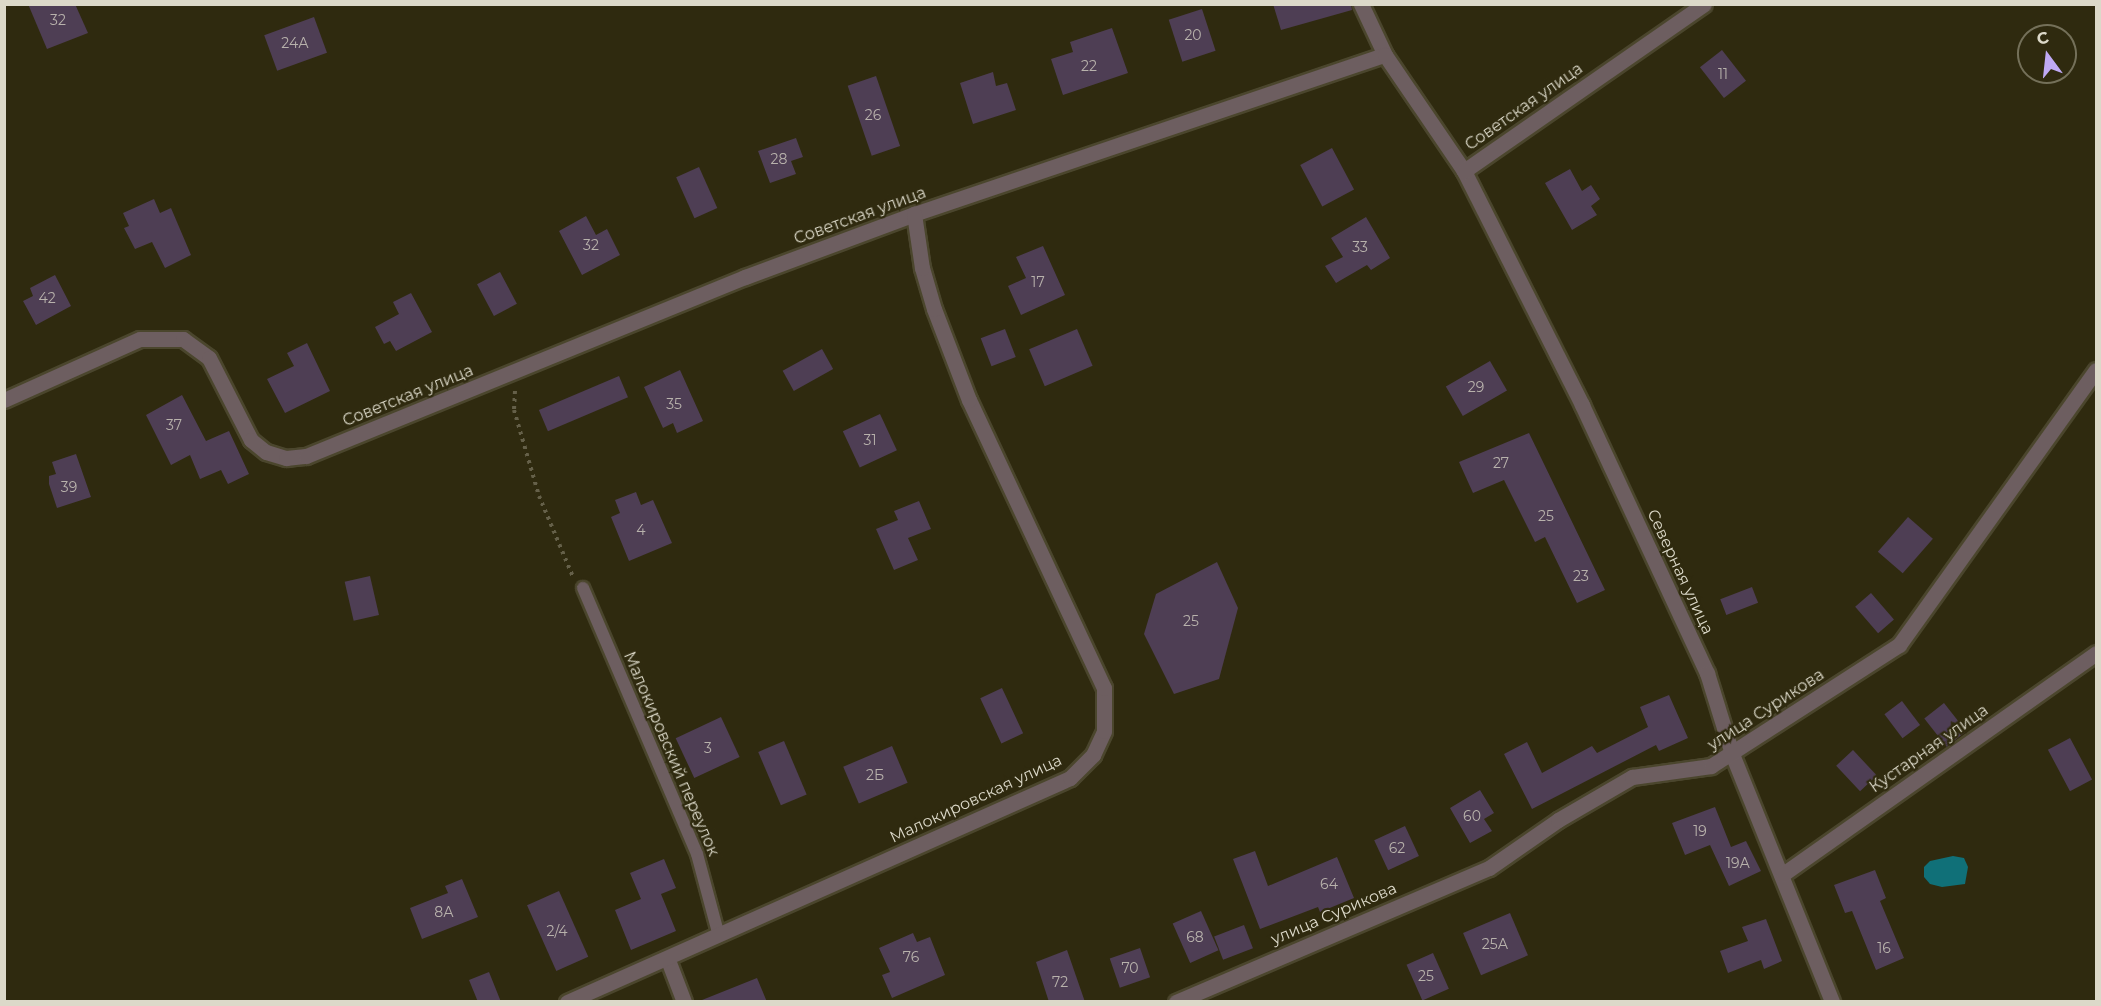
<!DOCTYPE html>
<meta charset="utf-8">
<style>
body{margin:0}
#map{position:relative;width:2101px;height:1006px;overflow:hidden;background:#2f2a0f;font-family:Montserrat,sans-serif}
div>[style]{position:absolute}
.water>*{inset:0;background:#107078}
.building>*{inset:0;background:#4e3e54;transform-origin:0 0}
.path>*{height:4px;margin-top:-2px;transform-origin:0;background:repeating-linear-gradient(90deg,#656049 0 3px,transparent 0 7.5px)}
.roads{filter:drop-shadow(2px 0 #4b462d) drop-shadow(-2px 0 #4b462d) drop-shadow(0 2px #4b462d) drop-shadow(0 -2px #4b462d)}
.service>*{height:12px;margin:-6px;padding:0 6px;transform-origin:6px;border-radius:6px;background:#6d5e60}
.minor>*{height:15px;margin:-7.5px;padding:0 7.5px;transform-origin:7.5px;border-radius:7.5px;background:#6d5e60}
span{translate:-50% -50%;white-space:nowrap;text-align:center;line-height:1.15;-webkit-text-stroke:4.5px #2f2a0f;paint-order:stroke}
.number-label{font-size:14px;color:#b8b2ac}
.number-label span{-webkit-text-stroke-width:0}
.street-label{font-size:16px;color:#dcd9c9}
.frame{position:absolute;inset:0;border:6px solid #dcd9c9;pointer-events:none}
.north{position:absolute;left:2017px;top:24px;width:60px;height:60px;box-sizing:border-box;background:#2f2a0f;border:2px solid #747059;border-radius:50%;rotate:345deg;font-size:16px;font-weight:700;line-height:24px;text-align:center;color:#dcd9c9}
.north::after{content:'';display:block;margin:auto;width:21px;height:27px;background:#bfa9f4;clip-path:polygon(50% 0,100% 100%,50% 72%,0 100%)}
</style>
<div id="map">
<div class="water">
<div style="clip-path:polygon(1953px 856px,1964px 858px,1968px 867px,1965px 884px,1942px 887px,1930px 884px,1924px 877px,1924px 867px,1930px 861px)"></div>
</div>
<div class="building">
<div style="clip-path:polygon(28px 4px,75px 4px,88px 33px,47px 49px)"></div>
<div style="clip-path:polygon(1273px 4px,1351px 4px,1352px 10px,1281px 30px)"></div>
<div style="left:1202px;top:9px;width:44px;height:35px;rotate:72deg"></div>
<div style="left:314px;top:17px;width:38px;height:53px;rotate:70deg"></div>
<div style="clip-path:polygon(1112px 28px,1128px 73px,1063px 95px,1051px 59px,1073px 52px,1070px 42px)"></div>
<div style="left:1722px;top:50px;width:39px;height:28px;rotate:52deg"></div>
<div style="clip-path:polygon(993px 72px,996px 86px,1007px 83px,1016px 110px,973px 124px,960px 83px)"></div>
<div style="left:876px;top:76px;width:74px;height:30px;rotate:71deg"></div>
<div style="clip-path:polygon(796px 138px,803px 157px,791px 161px,796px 174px,770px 183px,758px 151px)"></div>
<div style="left:1332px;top:148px;width:47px;height:36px;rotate:62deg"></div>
<div style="left:699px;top:167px;width:45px;height:25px;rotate:66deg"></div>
<div style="clip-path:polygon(1570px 169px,1582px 191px,1591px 185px,1600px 199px,1591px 206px,1597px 215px,1572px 230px,1545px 183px)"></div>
<div style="clip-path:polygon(154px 199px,160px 213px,171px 208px,191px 255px,165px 268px,152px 242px,135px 249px,124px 228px,129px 226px,123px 213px)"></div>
<div style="clip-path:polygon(586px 216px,596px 235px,607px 229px,620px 255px,582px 275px,559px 231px)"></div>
<div style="clip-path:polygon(1366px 217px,1390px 258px,1371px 270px,1367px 265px,1336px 283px,1325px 266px,1343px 257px,1331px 238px)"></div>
<div style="clip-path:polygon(1043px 246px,1065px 295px,1021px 315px,1008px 286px,1026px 278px,1016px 257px)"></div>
<div style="left:500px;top:272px;width:36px;height:26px;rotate:62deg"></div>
<div style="clip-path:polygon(55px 275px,71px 306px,36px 325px,23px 301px,33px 296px,30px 288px)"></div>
<div style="clip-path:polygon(411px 293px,432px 332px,396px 351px,390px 341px,384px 344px,375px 327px,399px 314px,393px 302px)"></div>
<div style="left:1005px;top:329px;width:30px;height:26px;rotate:69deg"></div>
<div style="left:1077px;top:329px;width:40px;height:52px;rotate:67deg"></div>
<div style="clip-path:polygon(307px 343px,330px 391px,285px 413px,267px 379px,294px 366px,287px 353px)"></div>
<div style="left:822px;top:349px;width:23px;height:45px;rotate:61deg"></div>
<div style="left:1490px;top:361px;width:34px;height:51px;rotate:60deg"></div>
<div style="clip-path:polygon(680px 370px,703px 421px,677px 433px,673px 423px,663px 428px,644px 387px)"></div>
<div style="left:619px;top:376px;width:23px;height:87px;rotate:67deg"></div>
<div style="clip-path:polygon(182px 395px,206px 441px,229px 431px,249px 474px,228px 484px,221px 470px,200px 479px,190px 455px,171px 465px,146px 415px)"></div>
<div style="left:880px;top:414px;width:40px;height:41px;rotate:65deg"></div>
<div style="clip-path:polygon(1529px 433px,1605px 590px,1577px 603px,1545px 537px,1535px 542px,1504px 480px,1473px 493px,1459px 462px)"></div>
<div style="clip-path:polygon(76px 454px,91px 497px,57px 508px,49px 484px,49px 476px,56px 474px,52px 462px)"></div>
<div style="clip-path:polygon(636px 492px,641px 505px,653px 500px,672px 543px,629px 561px,611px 517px,620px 513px,615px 500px)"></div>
<div style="clip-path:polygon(919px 501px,931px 529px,908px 538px,918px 560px,894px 570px,876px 529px,898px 520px,894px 511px)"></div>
<div style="left:1908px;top:517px;width:33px;height:46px;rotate:41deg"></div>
<div style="clip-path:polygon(1217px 562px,1238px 608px,1219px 679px,1174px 694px,1144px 634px,1156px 594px)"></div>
<div style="left:370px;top:576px;width:40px;height:26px;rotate:77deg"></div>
<div style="left:1752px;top:587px;width:17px;height:34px;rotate:69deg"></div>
<div style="left:1871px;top:593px;width:35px;height:21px;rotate:49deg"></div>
<div style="left:1002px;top:688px;width:50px;height:24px;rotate:65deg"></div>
<div style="clip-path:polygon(1669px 695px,1688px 738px,1659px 751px,1656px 745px,1532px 809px,1504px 754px,1527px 742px,1542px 773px,1592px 746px,1597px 753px,1648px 727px,1640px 707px)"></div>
<div style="left:1902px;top:701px;width:30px;height:22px;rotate:53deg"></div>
<div style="left:1944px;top:703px;width:36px;height:25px;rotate:52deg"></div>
<div style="left:721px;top:717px;width:44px;height:50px;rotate:65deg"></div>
<div style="left:2070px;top:738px;width:47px;height:25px;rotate:62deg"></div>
<div style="left:784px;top:741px;width:58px;height:28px;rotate:67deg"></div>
<div style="left:892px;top:746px;width:40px;height:53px;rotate:67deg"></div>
<div style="left:1853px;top:750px;width:35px;height:23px;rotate:47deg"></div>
<div style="clip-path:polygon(1480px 790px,1494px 813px,1484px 819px,1492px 831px,1470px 843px,1450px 808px)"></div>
<div style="clip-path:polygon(1715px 807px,1731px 847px,1746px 841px,1761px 871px,1729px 886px,1710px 845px,1685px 855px,1672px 823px)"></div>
<div style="left:1405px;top:826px;width:33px;height:34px;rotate:65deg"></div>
<div style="clip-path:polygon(1255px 851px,1268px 886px,1337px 857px,1354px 898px,1320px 912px,1318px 907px,1260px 929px,1233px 859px)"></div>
<div style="clip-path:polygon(664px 859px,676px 888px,661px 894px,676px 931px,631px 950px,615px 910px,641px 899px,630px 873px)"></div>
<div style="clip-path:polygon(1875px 870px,1886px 898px,1880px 901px,1904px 958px,1876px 970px,1852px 911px,1845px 913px,1834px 885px)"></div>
<div style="clip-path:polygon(462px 879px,478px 917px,422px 939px,410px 908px,448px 893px,445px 886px)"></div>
<div style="left:559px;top:891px;width:72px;height:35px;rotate:66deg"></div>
<div style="left:1201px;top:911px;width:43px;height:31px;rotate:66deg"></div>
<div style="left:1510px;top:913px;width:46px;height:51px;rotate:67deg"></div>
<div style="clip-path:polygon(1766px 919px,1782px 961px,1764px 969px,1761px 960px,1728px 973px,1720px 951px,1748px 941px,1742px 927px)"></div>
<div style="left:1244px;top:925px;width:25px;height:32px;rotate:69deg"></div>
<div style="clip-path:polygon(913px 933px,917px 942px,930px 937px,945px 975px,892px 998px,882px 975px,890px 972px,879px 948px)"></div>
<div style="left:1140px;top:948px;width:31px;height:32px;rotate:71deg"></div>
<div style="clip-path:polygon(1067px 950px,1085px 1002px,1049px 1002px,1036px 962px)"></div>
<div style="left:1433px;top:953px;width:39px;height:29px;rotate:66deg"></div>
<div style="clip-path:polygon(489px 972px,501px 1002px,478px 1002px,469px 980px)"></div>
<div style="clip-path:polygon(757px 978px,767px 1002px,702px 1002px,702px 1000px)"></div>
</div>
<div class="path">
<div style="left:515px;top:391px;width:19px;rotate:93deg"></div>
<div style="left:514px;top:410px;width:90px;rotate:73.8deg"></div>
<div style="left:539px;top:496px;width:88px;rotate:67.2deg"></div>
</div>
<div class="roads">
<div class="service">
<div style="left:583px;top:588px;width:289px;rotate:66.8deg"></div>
<div style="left:697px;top:854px;width:85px;rotate:75deg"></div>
</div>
<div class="minor">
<div style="left:1361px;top:4px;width:56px;rotate:64.8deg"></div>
<div style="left:1464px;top:171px;width:262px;rotate:63.2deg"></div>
<div style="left:1582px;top:405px;width:296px;rotate:65deg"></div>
<div style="left:1707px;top:673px;width:85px;rotate:72.8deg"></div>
<div style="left:1732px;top:754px;width:267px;rotate:68deg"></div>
<div style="left:4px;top:400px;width:149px;rotate:-24.2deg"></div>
<div style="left:140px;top:339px;width:43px"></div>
<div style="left:183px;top:339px;width:32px;rotate:36deg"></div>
<div style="left:209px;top:358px;width:92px;rotate:62.9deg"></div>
<div style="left:251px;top:440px;width:19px;rotate:39deg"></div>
<div style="left:266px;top:452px;width:21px;rotate:17deg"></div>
<div style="left:286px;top:458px;width:20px;rotate:-6deg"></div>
<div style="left:306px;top:456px;width:474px;rotate:-22.2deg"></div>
<div style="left:745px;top:277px;width:180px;rotate:-20.4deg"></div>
<div style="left:914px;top:214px;width:497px;rotate:-18.7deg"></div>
<div style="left:1385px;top:55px;width:140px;rotate:55.7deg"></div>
<div style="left:1464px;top:171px;width:292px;rotate:-34.8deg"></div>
<div style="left:1783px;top:874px;width:383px;rotate:-35.2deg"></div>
<div style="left:668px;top:960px;width:45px;rotate:69.1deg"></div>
<div style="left:567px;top:1002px;width:551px;rotate:-24deg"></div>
<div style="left:1070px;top:778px;width:33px;rotate:-45deg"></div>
<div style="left:1093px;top:755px;width:26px;rotate:-65deg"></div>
<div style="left:1104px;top:731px;width:43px;rotate:-90deg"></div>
<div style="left:1104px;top:688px;width:318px;rotate:-115.1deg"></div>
<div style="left:969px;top:400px;width:97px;rotate:-111deg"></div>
<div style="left:934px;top:309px;width:43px;rotate:-106.3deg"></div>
<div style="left:922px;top:268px;width:55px;rotate:-98.4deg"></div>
<div style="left:1176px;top:1002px;width:340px;rotate:-23.2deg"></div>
<div style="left:1489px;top:868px;width:84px;rotate:-34.8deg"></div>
<div style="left:1558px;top:820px;width:86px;rotate:-30.2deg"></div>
<div style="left:1632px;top:777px;width:80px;rotate:-7.9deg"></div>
<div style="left:1711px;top:766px;width:224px;rotate:-32.8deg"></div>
<div style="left:1899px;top:645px;width:338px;rotate:-54.4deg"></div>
</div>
</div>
<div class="number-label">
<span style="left:58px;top:20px">32</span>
<span style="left:1193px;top:35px">20</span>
<span style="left:295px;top:43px">24А</span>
<span style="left:1089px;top:66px">22</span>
<span style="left:1723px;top:74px">11</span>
<span style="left:873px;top:115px">26</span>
<span style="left:779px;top:159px">28</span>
<span style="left:591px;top:245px">32</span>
<span style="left:1360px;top:247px">33</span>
<span style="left:1038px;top:282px">17</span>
<span style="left:47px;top:298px">42</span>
<span style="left:1476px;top:387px">29</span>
<span style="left:674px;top:404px">35</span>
<span style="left:174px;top:425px">37</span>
<span style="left:870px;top:440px">31</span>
<span style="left:1501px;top:463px">27</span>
<span style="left:69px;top:487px">39</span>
<span style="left:1546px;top:516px">25</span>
<span style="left:641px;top:530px">4</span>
<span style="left:1581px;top:576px">23</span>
<span style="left:1191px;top:621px">25</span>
<span style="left:708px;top:748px">3</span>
<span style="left:875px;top:775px">2Б</span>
<span style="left:1472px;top:816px">60</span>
<span style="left:1700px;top:831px">19</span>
<span style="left:1397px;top:848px">62</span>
<span style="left:1738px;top:863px">19А</span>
<span style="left:1329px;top:884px">64</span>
<span style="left:444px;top:912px">8А</span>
<span style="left:557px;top:931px">2/4</span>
<span style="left:1195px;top:937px">68</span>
<span style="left:1495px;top:944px">25А</span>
<span style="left:1884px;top:948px">16</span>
<span style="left:911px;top:957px">76</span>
<span style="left:1130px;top:968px">70</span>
<span style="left:1426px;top:976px">25</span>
<span style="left:1060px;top:982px">72</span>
</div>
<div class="street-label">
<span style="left:1524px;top:107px;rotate:-35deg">Советская улица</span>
<span style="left:860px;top:216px;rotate:-20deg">Советская улица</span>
<span style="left:408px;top:396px;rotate:-22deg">Советская улица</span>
<span style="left:1680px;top:572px;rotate:65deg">Северная улица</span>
<span style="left:1766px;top:710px;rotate:-33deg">улица Сурикова</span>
<span style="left:1929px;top:749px;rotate:-35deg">Кустарная улица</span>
<span style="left:671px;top:754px;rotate:67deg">Малокировский переулок</span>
<span style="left:976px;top:799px;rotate:-25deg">Малокировская улица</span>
<span style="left:1334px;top:914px;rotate:-23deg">улица Сурикова</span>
</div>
<div class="frame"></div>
<div class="north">С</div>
</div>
